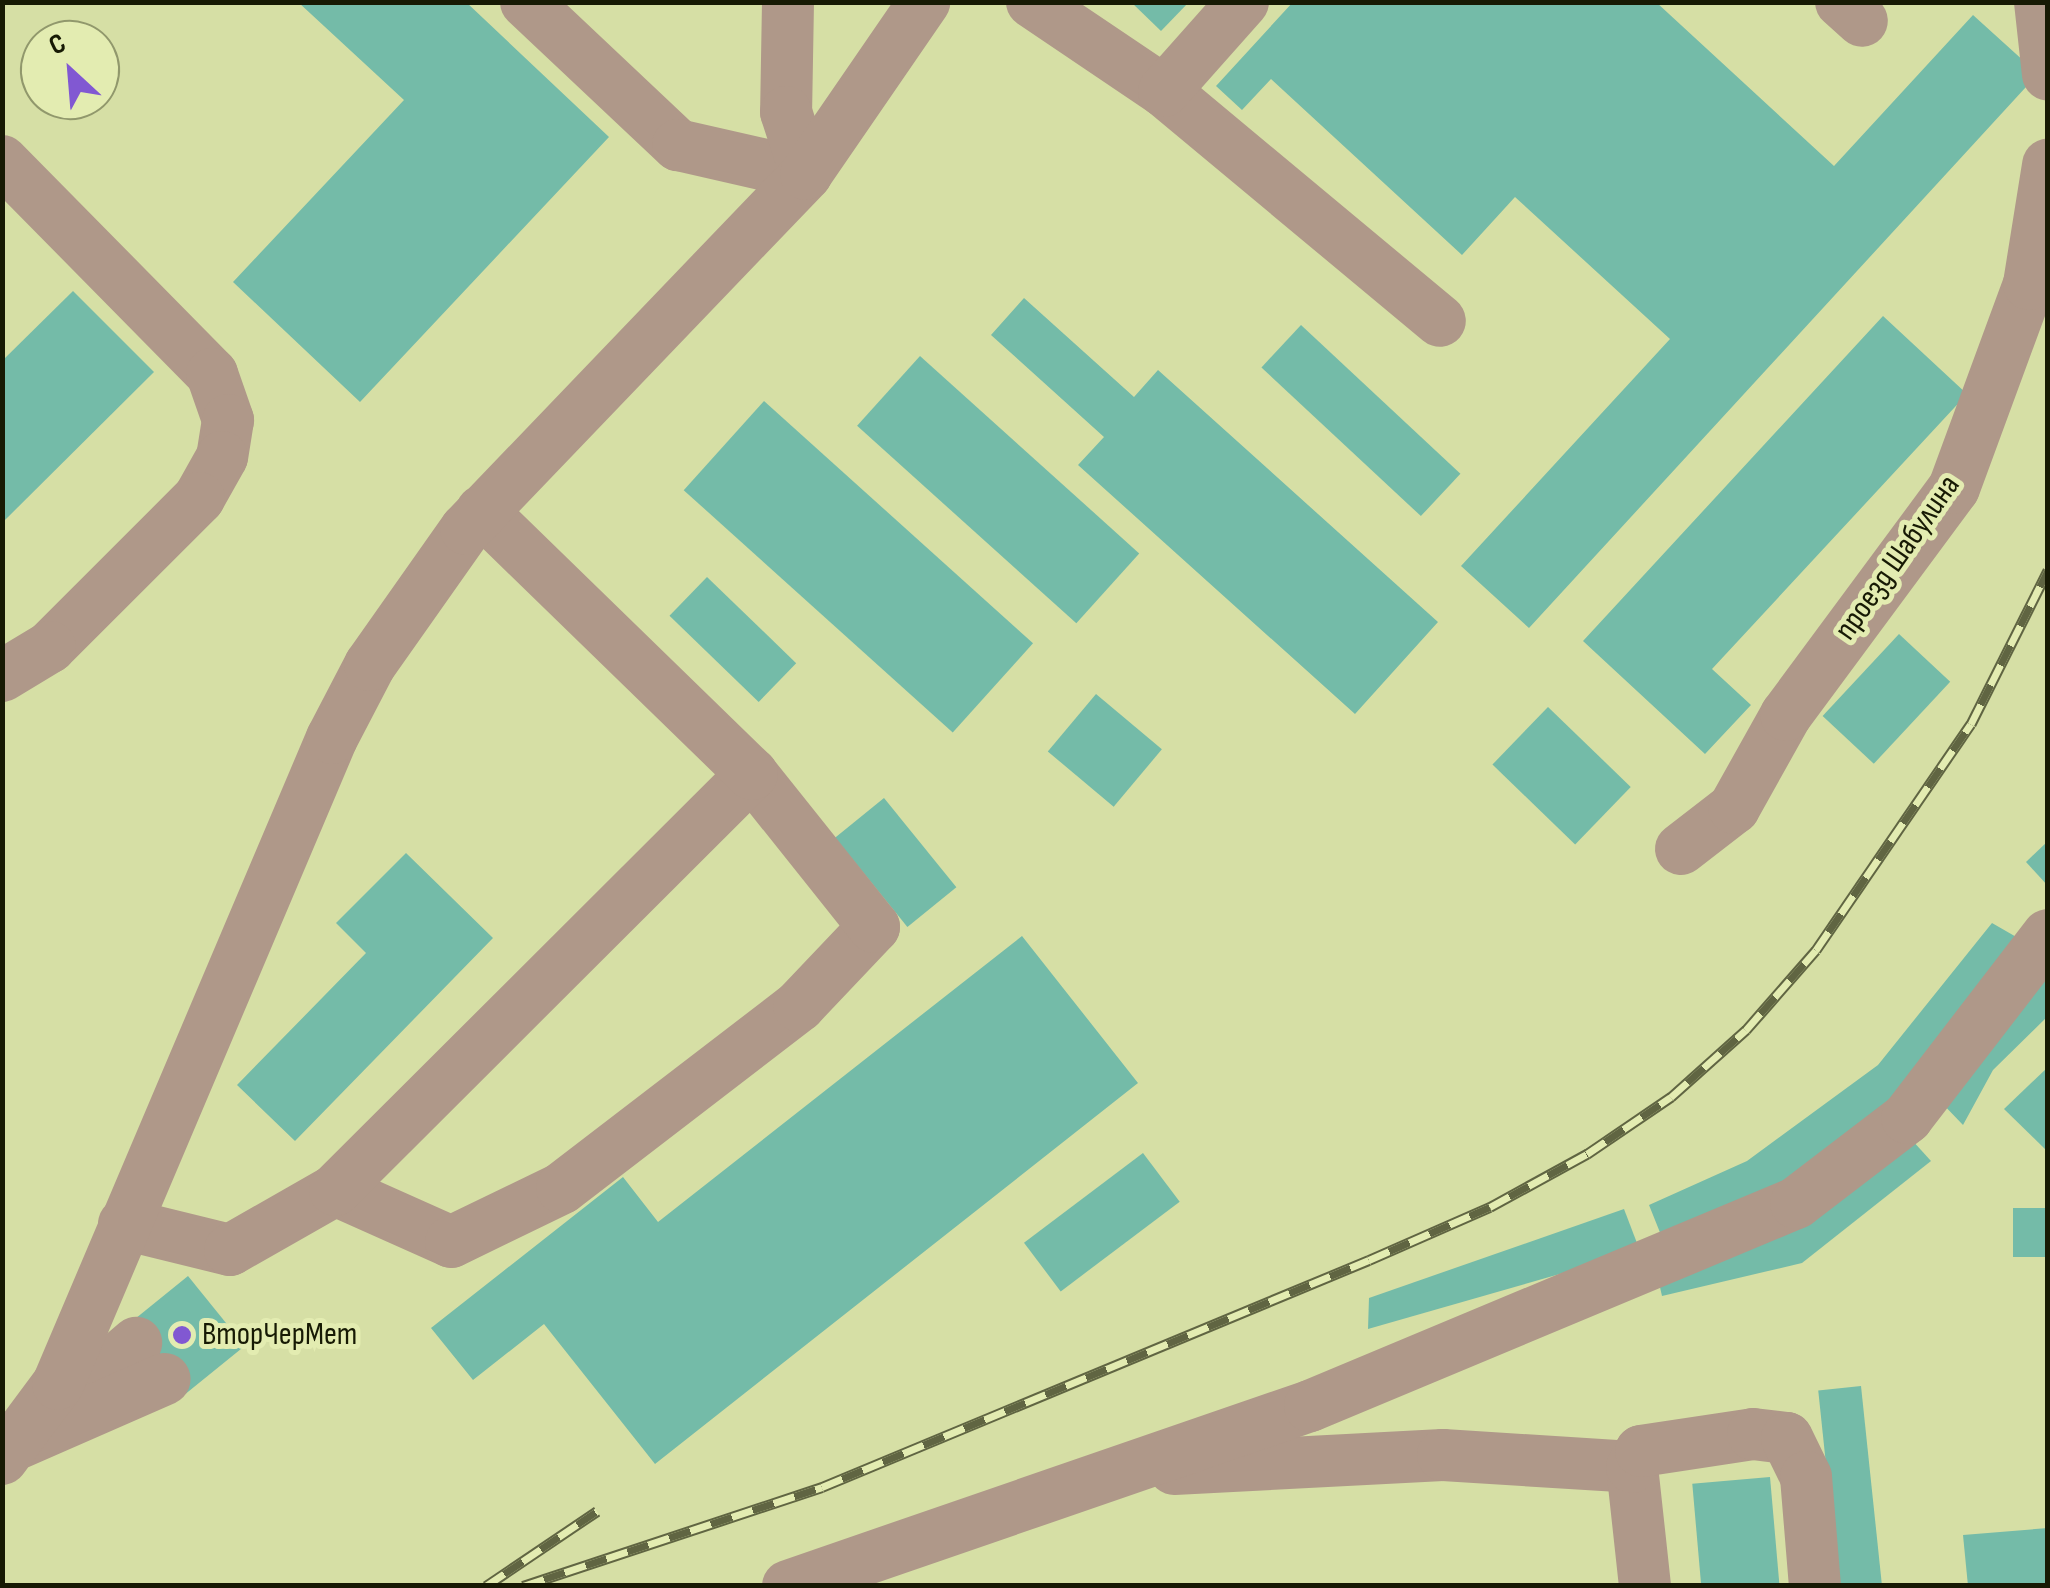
<!DOCTYPE html>
<meta charset="utf-8">
<style>
body{margin:0}
#map{position:relative;width:2050px;height:1588px;overflow:hidden;background:#d6dfa5;font-family:"Sofia Sans Condensed",sans-serif}
div>[style]{position:absolute}
.building>*{inset:0;background:#74bba8;transform-origin:0 0}
.minor>*{height:52px;margin:-26px;padding:0 26px;transform-origin:26px;border-radius:26px;background:#af9889}
.rail>*{height:11px;margin-top:-5.5px;transform-origin:0;background:repeating-linear-gradient(90deg,#e3ecb1 0 22px,#606542 0 44px);box-sizing:border-box;border-block:2px solid #606542}
.dots>*{width:28px;height:28px;translate:-50% -50%;box-sizing:border-box;border:5px solid #e3ecb1;border-radius:50%}
span{translate:-50% -50%;white-space:nowrap;text-align:center;line-height:1.15;-webkit-text-stroke:10px #e3ecb1;paint-order:stroke}
.street-label{font-size:32px;color:#171a04}
.poi-label{font-size:32px;color:#171a04}
.left{translate:0 -50%;text-align:left}
.frame{position:absolute;inset:0;border:5px solid #171a04;pointer-events:none}
.north{position:absolute;left:20px;top:20px;width:100px;height:100px;box-sizing:border-box;background:#e3ecb1;border:2px solid #91986c;border-radius:50%;rotate:334deg;font-size:28px;font-weight:700;line-height:40px;text-align:center;color:#171a04}
.north::after{content:'';display:block;margin:auto;width:35px;height:45px;background:#8158d2;clip-path:polygon(50% 0,100% 100%,50% 72%,0 100%)}
</style>
<div id="map">
<div class="building">
<div style="clip-path:polygon(298px 2px,466px 2px,609px 137px,360px 402px,233px 282px,404px 100px)"></div>
<div style="clip-path:polygon(1131px 2px,1189px 2px,1161px 31px)"></div>
<div style="clip-path:polygon(1293px 2px,1656px 2px,1834px 166px,1973px 15px,2038px 74px,1529px 628px,1461px 566px,1670px 339px,1515px 197px,1462px 255px,1271px 79px,1242px 110px,1216px 86px)"></div>
<div style="clip-path:polygon(73px 291px,154px 372px,2px 523px,2px 361px)"></div>
<div style="clip-path:polygon(1024px 298px,1134px 397px,1158px 370px,1438px 622px,1355px 714px,1078px 465px,1104px 437px,991px 335px)"></div>
<div style="clip-path:polygon(1883px 316px,1967px 394px,1712px 669px,1751px 705px,1705px 754px,1583px 641px)"></div>
<div style="left:1301px;top:325px;width:218px;height:58px;rotate:43deg"></div>
<div style="left:920px;top:356px;width:295px;height:94px;rotate:42deg"></div>
<div style="left:764px;top:401px;width:362px;height:120px;rotate:42deg"></div>
<div style="left:707px;top:577px;width:124px;height:54px;rotate:44deg"></div>
<div style="left:1899px;top:634px;width:70px;height:112px;rotate:43deg"></div>
<div style="left:1096px;top:694px;width:86px;height:75px;rotate:40deg"></div>
<div style="left:1548px;top:707px;width:115px;height:80px;rotate:44deg"></div>
<div style="left:884px;top:798px;width:115px;height:63px;rotate:51deg"></div>
<div style="clip-path:polygon(2048px 841px,2048px 886px,2026px 862px)"></div>
<div style="clip-path:polygon(406px 853px,493px 938px,295px 1141px,237px 1085px,366px 953px,336px 923px)"></div>
<div style="clip-path:polygon(1992px 923px,2025px 942px,1911px 1084px,1775px 1194px,1663px 1240px,1649px 1205px,1747px 1161px,1878px 1065px)"></div>
<div style="clip-path:polygon(1022px 936px,1138px 1083px,655px 1464px,544px 1324px,473px 1380px,431px 1328px,623px 1177px,658px 1222px)"></div>
<div style="clip-path:polygon(2048px 971px,2048px 1016px,1993px 1070px,1963px 1125px,1940px 1101px)"></div>
<div style="clip-path:polygon(2048px 1067px,2048px 1152px,2004px 1109px)"></div>
<div style="clip-path:polygon(1911px 1139px,1931px 1161px,1802px 1263px,1662px 1296px,1657px 1274px)"></div>
<div style="left:1143px;top:1153px;width:61px;height:149px;rotate:53deg"></div>
<div style="left:2048px;top:1208px;width:49px;height:35px;rotate:90deg"></div>
<div style="clip-path:polygon(1624px 1209px,1640px 1251px,1368px 1329px,1369px 1298px)"></div>
<div style="left:188px;top:1276px;width:90px;height:83px;rotate:51deg"></div>
<div style="left:1861px;top:1386px;width:201px;height:43px;rotate:84deg"></div>
<div style="left:1770px;top:1477px;width:109px;height:78px;rotate:85deg"></div>
<div style="clip-path:polygon(2048px 1528px,2048px 1586px,1968px 1586px,1963px 1535px)"></div>
</div>
<div class="minor">
<div style="left:526px;top:2px;width:209px;rotate:43.3deg"></div>
<div style="left:678px;top:145px;width:131px;rotate:12.8deg"></div>
<div style="left:788px;top:2px;width:110px;rotate:91deg"></div>
<div style="left:786px;top:112px;width:65px;rotate:72.1deg"></div>
<div style="left:1032px;top:2px;width:159px;rotate:34deg"></div>
<div style="left:1164px;top:91px;width:359px;rotate:39.8deg"></div>
<div style="left:1841px;top:2px;width:28px;rotate:42deg"></div>
<div style="left:2040px;top:2px;width:73px;rotate:83.7deg"></div>
<div style="left:1164px;top:91px;width:119px;rotate:-48.4deg"></div>
<div style="left:2px;top:161px;width:299px;rotate:45.4deg"></div>
<div style="left:212px;top:374px;width:49px;rotate:70.8deg"></div>
<div style="left:228px;top:420px;width:37px;rotate:99deg"></div>
<div style="left:222px;top:457px;width:47px;rotate:119.3deg"></div>
<div style="left:199px;top:498px;width:211px;rotate:135deg"></div>
<div style="left:50px;top:647px;width:56px;rotate:148.9deg"></div>
<div style="left:1681px;top:849px;width:67px;rotate:-37.7deg"></div>
<div style="left:1734px;top:808px;width:107px;rotate:-60.8deg"></div>
<div style="left:1786px;top:715px;width:282px;rotate:-53.5deg"></div>
<div style="left:1954px;top:488px;width:217px;rotate:-69.8deg"></div>
<div style="left:2029px;top:284px;width:121px;rotate:-80.9deg"></div>
<div style="left:335px;top:1190px;width:127px;rotate:24.1deg"></div>
<div style="left:451px;top:1242px;width:123px;rotate:-25.9deg"></div>
<div style="left:562px;top:1188px;width:299px;rotate:-37.5deg"></div>
<div style="left:799px;top:1006px;width:109px;rotate:-46.5deg"></div>
<div style="left:874px;top:927px;width:196px;rotate:-128.6deg"></div>
<div style="left:124px;top:1224px;width:109px;rotate:13.8deg"></div>
<div style="left:230px;top:1250px;width:121px;rotate:-29.7deg"></div>
<div style="left:335px;top:1190px;width:589px;rotate:-44.93deg"></div>
<div style="left:752px;top:774px;width:377px;rotate:-135.8deg"></div>
<div style="left:61px;top:1407px;width:99px;rotate:-40.5deg"></div>
<div style="left:19px;top:1443px;width:159px;rotate:-23.7deg"></div>
<div style="left:2px;top:1459px;width:94px;rotate:-53.3deg"></div>
<div style="left:58px;top:1384px;width:702px;rotate:-67.02deg"></div>
<div style="left:332px;top:738px;width:82px;rotate:-62.5deg"></div>
<div style="left:370px;top:665px;width:166px;rotate:-54.8deg"></div>
<div style="left:466px;top:529px;width:492px;rotate:-46.2deg"></div>
<div style="left:806px;top:174px;width:209px;rotate:-55.5deg"></div>
<div style="left:1174px;top:1469px;width:269px;rotate:-3deg"></div>
<div style="left:1443px;top:1455px;width:189px;rotate:3.6deg"></div>
<div style="left:788px;top:1586px;width:552px;rotate:-19.03deg"></div>
<div style="left:1310px;top:1406px;width:527px;rotate:-22.67deg"></div>
<div style="left:1796px;top:1203px;width:140px;rotate:-37.4deg"></div>
<div style="left:1907px;top:1118px;width:231px;rotate:-52.4deg"></div>
<div style="left:1645px;top:1586px;width:120px;rotate:-96.2deg"></div>
<div style="left:1632px;top:1467px;width:18px;rotate:-61deg"></div>
<div style="left:1641px;top:1451px;width:113px;rotate:-8.6deg"></div>
<div style="left:1753px;top:1434px;width:34px;rotate:7deg"></div>
<div style="left:1787px;top:1438px;width:43px;rotate:64deg"></div>
<div style="left:1806px;top:1477px;width:109px;rotate:85.3deg"></div>
</div>
<div class="rail">
<div style="left:486px;top:1586px;width:134px;rotate:-34deg"></div>
<div style="left:523px;top:1586px;width:315px;rotate:-18.3deg"></div>
<div style="left:822px;top:1487px;width:592px;rotate:-22.54deg"></div>
<div style="left:1369px;top:1260px;width:132px;rotate:-23.7deg"></div>
<div style="left:1490px;top:1207px;width:111px;rotate:-28.7deg"></div>
<div style="left:1587px;top:1154px;width:102px;rotate:-34.2deg"></div>
<div style="left:1671px;top:1097px;width:101px;rotate:-41.8deg"></div>
<div style="left:1746px;top:1030px;width:106px;rotate:-48.8deg"></div>
<div style="left:1816px;top:950px;width:274px;rotate:-55.6deg"></div>
<div style="left:1971px;top:724px;width:172px;rotate:-63.4deg"></div>
</div>
<div class="dots">
<div style="left:182px;top:1335px;background:#8158d2"></div>
</div>
<div class="street-label">
<span style="left:1898px;top:558px;rotate:-55deg">проезд Шабулина</span>
</div>
<div class="poi-label">
<span class="left" style="left:202px;top:1335px">ВторЧерМет</span>
</div>
<div class="frame"></div>
<div class="north">С</div>
</div>
